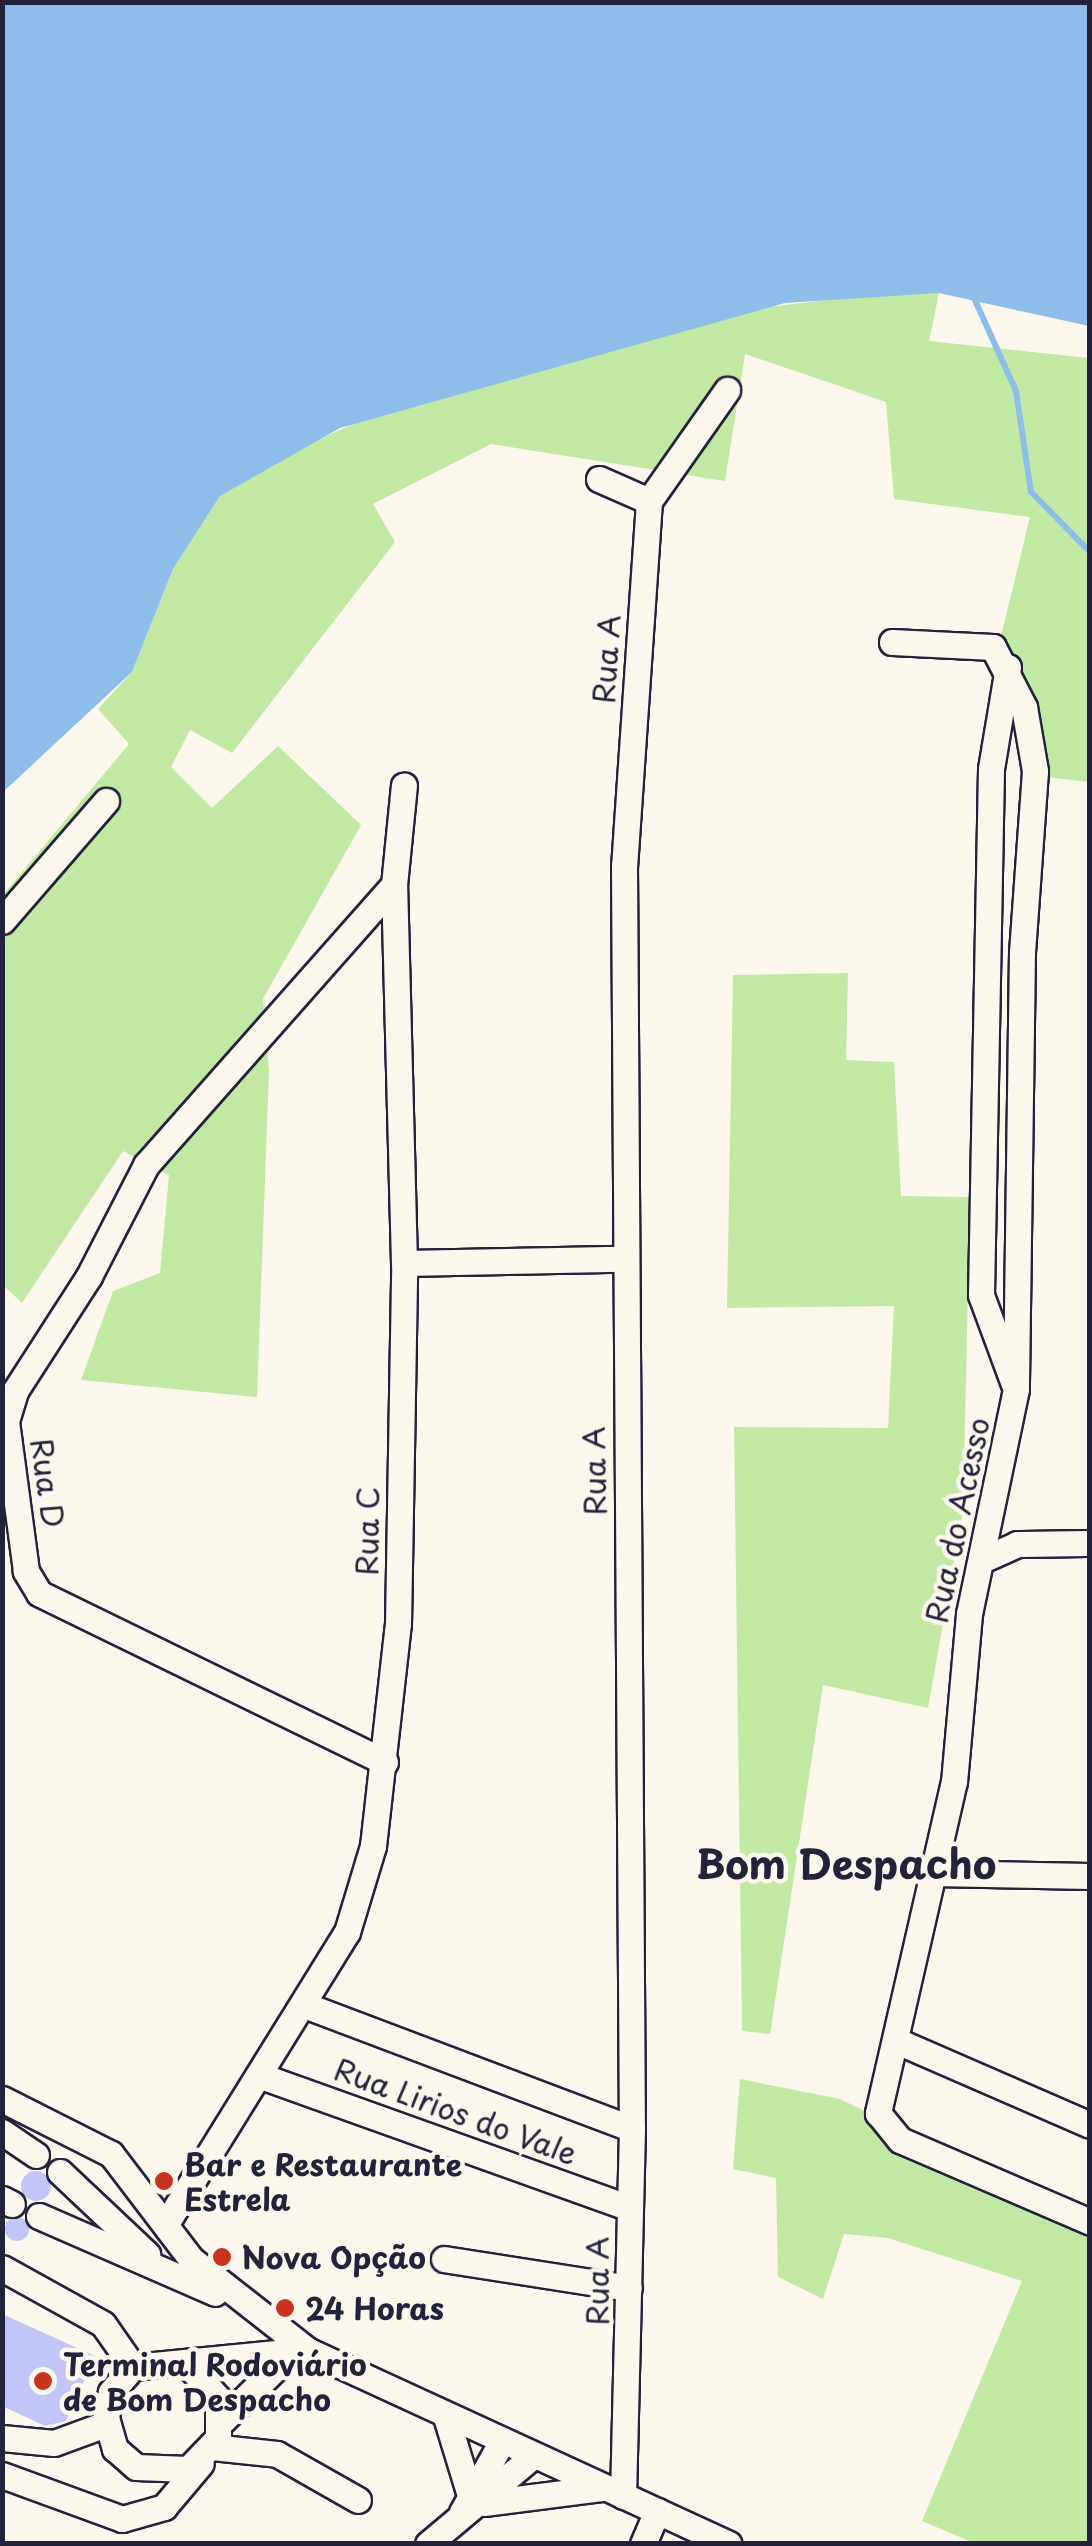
<!DOCTYPE html>
<meta charset="utf-8">
<style>
body{margin:0}
#map{position:relative;width:1092px;height:2546px;overflow:hidden;background:#fbf7ec;font-family:"Playpen Sans",sans-serif}
div>[style]{position:absolute}
.green>*{inset:0;background:#c2e9a4}
.water>*{inset:0;background:#8ebde9}
.stream>*{height:6px;margin:-3px;padding:0 3px;transform-origin:3px;border-radius:3px;background:#8ebde9}
.building>*{inset:0;background:#c2c5f7}
.round{border-radius:50%}
.roads{filter:drop-shadow(2px 0 #22223b) drop-shadow(-2px 0 #22223b) drop-shadow(0 2px #22223b) drop-shadow(0 -2px #22223b)}
.minor>*{height:25px;margin:-12.5px;padding:0 12.5px;transform-origin:12.5px;border-radius:12.5px;background:#fbf7ec}
.dots>*{width:28px;height:28px;translate:-50% -50%;box-sizing:border-box;border:5px solid #fbf7ec;border-radius:50%}
span{translate:-50% -50%;white-space:nowrap;text-align:center;line-height:1.15;-webkit-text-stroke:9px #fbf7ec;paint-order:stroke}
.street-label{font-size:30px;color:#22223b}
.poi-label{font-size:30px;color:#22223b;font-weight:700}
.left{translate:0 -50%;text-align:left}
.district-label{font-size:40px;color:#22223b;font-weight:700}
.frame{position:absolute;inset:0;border:5px solid #22223b;pointer-events:none}
</style>
<div id="map">
<div class="green">
<div style="clip-path:polygon(894px 292px,939px 293px,929px 341px,1089px 358px,1089px 782px,1046px 777px,1032px 700px,1001px 636px,1030px 517px,894px 499px,886px 402px,745px 354px,725px 481px,491px 444px,373px 504px,395px 542px,232px 753px,190px 730px,171px 767px,212px 808px,278px 746px,361px 825px,263px 999px,269px 1071px,257px 1397px,81px 1380px,113px 1291px,160px 1273px,169px 1175px,123px 1151px,22px 1303px,3px 1285px,2px 896px,129px 744px,98px 709px,132px 672px,173px 569px,220px 496px,266px 463px,378px 413px,752px 309px)"></div>
<div style="clip-path:polygon(848px 973px,846px 1060px,894px 1062px,901px 1196px,970px 1197px,963px 1512px,928px 1708px,823px 1685px,770px 2034px,742px 2031px,734px 1427px,888px 1428px,894px 1306px,727px 1308px,733px 975px)"></div>
<div style="clip-path:polygon(740px 2079px,840px 2099px,1089px 2220px,1089px 2543px,974px 2543px,922px 2521px,1022px 2281px,888px 2238px,844px 2234px,823px 2299px,778px 2277px,776px 2178px,733px 2169px)"></div>
</div>
<div class="water">
<div style="clip-path:polygon(3px 2px,1089px 3px,1089px 326px,939px 293px,785px 303px,340px 428px,220px 496px,173px 569px,132px 672px,3px 792px)"></div>
</div>
<div class="stream">
<div style="left:974px;top:298px;width:102px;rotate:65.7deg"></div>
<div style="left:1016px;top:391px;width:102px;rotate:81.6deg"></div>
<div style="left:1031px;top:492px;width:84px;rotate:45.5deg"></div>
</div>
<div class="building">
<div class="round" style="left:21px;top:2171px;width:30px;height:30px"></div>
<div class="round" style="left:5px;top:2217px;width:24px;height:24px"></div>
<div style="clip-path:polygon(2px 2314px,95px 2356px,66px 2421px,45px 2426px,2px 2406px)"></div>
</div>
<div class="roads">
<div class="minor">
<div style="left:599px;top:479px;width:55px;rotate:23.7deg"></div>
<div style="left:649px;top:501px;width:366px;rotate:93.9deg"></div>
<div style="left:624px;top:866px;width:1263px;rotate:89.64deg"></div>
<div style="left:632px;top:2129px;width:367px;rotate:91.4deg"></div>
<div style="left:649px;top:501px;width:136px;rotate:-54.9deg"></div>
<div style="left:892px;top:642px;width:101px;rotate:2.8deg"></div>
<div style="left:993px;top:647px;width:68px;rotate:62.7deg"></div>
<div style="left:1024px;top:707px;width:65px;rotate:80.2deg"></div>
<div style="left:1035px;top:771px;width:181px;rotate:94.1deg"></div>
<div style="left:1022px;top:952px;width:437px;rotate:90.8deg"></div>
<div style="left:1016px;top:1389px;width:230px;rotate:101.8deg"></div>
<div style="left:969px;top:1614px;width:168px;rotate:95.1deg"></div>
<div style="left:954px;top:1781px;width:341px;rotate:102.9deg"></div>
<div style="left:878px;top:2113px;width:35px;rotate:51deg"></div>
<div style="left:900px;top:2140px;width:207px;rotate:23.3deg"></div>
<div style="left:1008px;top:667px;width:103px;rotate:99.5deg"></div>
<div style="left:991px;top:769px;width:526px;rotate:91.09deg"></div>
<div style="left:981px;top:1295px;width:95px;rotate:69.7deg"></div>
<div style="left:2px;top:921px;width:159px;rotate:-49.1deg"></div>
<div style="left:404px;top:1263px;width:217px;rotate:-1.1deg"></div>
<div style="left:984px;top:1559px;width:36px;rotate:-24deg"></div>
<div style="left:1017px;top:1544px;width:73px;rotate:-0.8deg"></div>
<div style="left:385px;top:1762px;width:385px;rotate:-154deg"></div>
<div style="left:39px;top:1593px;width:26px;rotate:-121deg"></div>
<div style="left:26px;top:1571px;width:151px;rotate:-97.6deg"></div>
<div style="left:6px;top:1421px;width:31px;rotate:-73deg"></div>
<div style="left:15px;top:1391px;width:137px;rotate:-57.2deg"></div>
<div style="left:89px;top:1276px;width:125px;rotate:-62.8deg"></div>
<div style="left:146px;top:1165px;width:374px;rotate:-48.5deg"></div>
<div style="left:932px;top:1873px;width:158px;rotate:1.1deg"></div>
<div style="left:307px;top:2006px;width:347px;rotate:20.7deg"></div>
<div style="left:897px;top:2041px;width:210px;rotate:23.5deg"></div>
<div style="left:261px;top:2076px;width:391px;rotate:19.7deg"></div>
<div style="left:2px;top:2099px;width:122px;rotate:26.8deg"></div>
<div style="left:111px;top:2154px;width:132px;rotate:52.7deg"></div>
<div style="left:191px;top:2259px;width:147px;rotate:38.1deg"></div>
<div style="left:307px;top:2350px;width:464px;rotate:24.7deg"></div>
<div style="left:2px;top:2132px;width:41px;rotate:34.1deg"></div>
<div style="left:60px;top:2172px;width:120px;rotate:43.3deg"></div>
<div style="left:2px;top:2199px;width:11px;rotate:27deg"></div>
<div style="left:39px;top:2216px;width:192px;rotate:23.6deg"></div>
<div style="left:167px;top:2222px;width:341px;rotate:-58.2deg"></div>
<div style="left:347px;top:1932px;width:90px;rotate:-73.2deg"></div>
<div style="left:373px;top:1846px;width:223px;rotate:-83.6deg"></div>
<div style="left:398px;top:1624px;width:361px;rotate:-89deg"></div>
<div style="left:404px;top:1263px;width:378px;rotate:-91.5deg"></div>
<div style="left:394px;top:885px;width:100px;rotate:-84.3deg"></div>
<div style="left:444px;top:2259px;width:187px;rotate:8.9deg"></div>
<div style="left:2px;top:2268px;width:115px;rotate:29deg"></div>
<div style="left:103px;top:2324px;width:52px;rotate:55.1deg"></div>
<div style="left:186px;top:2363px;width:47px;rotate:47.6deg"></div>
<div style="left:218px;top:2398px;width:40px;rotate:90deg"></div>
<div style="left:218px;top:2438px;width:43px;rotate:134.1deg"></div>
<div style="left:188px;top:2469px;width:52px;rotate:-177.8deg"></div>
<div style="left:136px;top:2467px;width:28px;rotate:-139deg"></div>
<div style="left:115px;top:2449px;width:33px;rotate:-106deg"></div>
<div style="left:106px;top:2417px;width:25px;rotate:-79deg"></div>
<div style="left:111px;top:2392px;width:33px;rotate:-49deg"></div>
<div style="left:133px;top:2367px;width:175px;rotate:-5.6deg"></div>
<div style="left:447px;top:2420px;width:75px;rotate:73deg"></div>
<div style="left:221px;top:2422px;width:97px;rotate:-44.6deg"></div>
<div style="left:2px;top:2438px;width:52px;rotate:5.5deg"></div>
<div style="left:54px;top:2443px;width:55px;rotate:-20.1deg"></div>
<div style="left:212px;top:2447px;width:65px;rotate:6.1deg"></div>
<div style="left:277px;top:2454px;width:93px;rotate:29.6deg"></div>
<div style="left:2px;top:2475px;width:128px;rotate:20.1deg"></div>
<div style="left:122px;top:2519px;width:44px;rotate:-15.9deg"></div>
<div style="left:164px;top:2507px;width:57px;rotate:-49.9deg"></div>
<div style="left:484px;top:2503px;width:120px;rotate:-7.2deg"></div>
<div style="left:462px;top:2512px;width:79px;rotate:-60.5deg"></div>
<div style="left:428px;top:2544px;width:138px;rotate:-40deg"></div>
<div style="left:643px;top:2544px;width:36px;rotate:-67deg"></div>
</div>
</div>
<div class="dots">
<div style="left:164px;top:2181px;background:#c8321e"></div>
<div style="left:222px;top:2257px;background:#c8321e"></div>
<div style="left:285px;top:2308px;background:#c8321e"></div>
<div style="left:43px;top:2381px;background:#c8321e"></div>
</div>
<div class="street-label">
<span style="left:606px;top:659px;rotate:-86deg">Rua A</span>
<span style="left:594px;top:1471px;rotate:-91deg">Rua A</span>
<span style="left:48px;top:1483px;rotate:82deg">Rua D</span>
<span style="left:957px;top:1520px;rotate:-78deg">Rua do Acesso</span>
<span style="left:367px;top:1531px;rotate:-89deg">Rua C</span>
<span style="left:456px;top:2111px;rotate:20deg">Rua Lirios do Vale</span>
<span style="left:597px;top:2281px;rotate:-90deg">Rua A</span>
</div>
<div class="poi-label">
<span class="left" style="left:184px;top:2181px">Bar e Restaurante<br>Estrela</span>
<span class="left" style="left:242px;top:2257px">Nova Opção</span>
<span class="left" style="left:305px;top:2308px">24 Horas</span>
<span class="left" style="left:63px;top:2381px">Terminal Rodoviário<br>de Bom Despacho</span>
</div>
<div class="district-label">
<span style="left:846px;top:1863px">Bom Despacho</span>
</div>
<div class="frame"></div>
</div>
